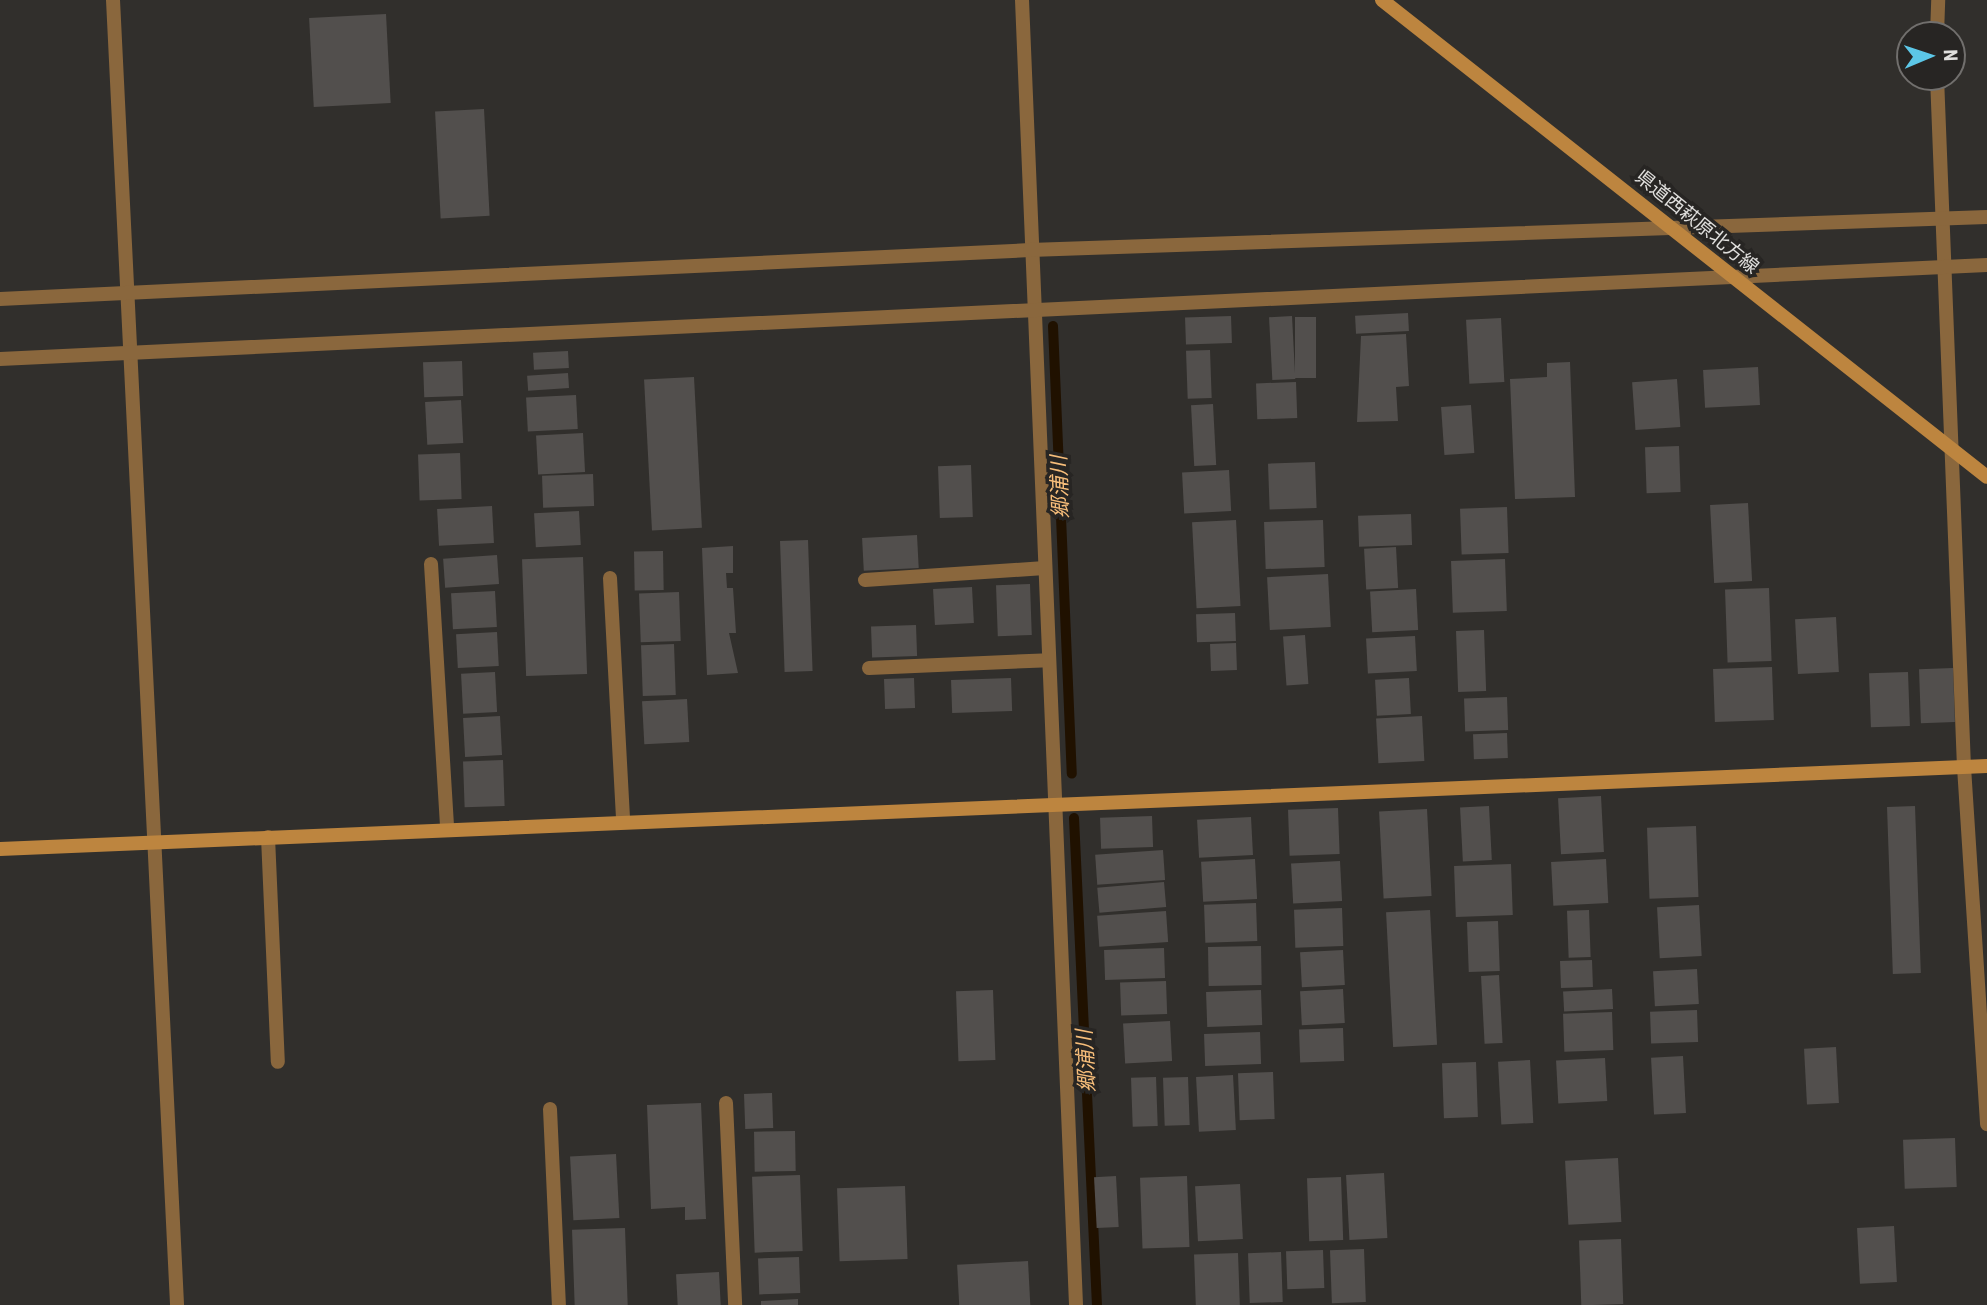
<!DOCTYPE html>
<meta charset="utf-8">
<style>
body{margin:0}
#map{position:relative;width:1987px;height:1305px;overflow:hidden;background:#312f2c;font-family:"Roboto Condensed","Noto Sans JP",sans-serif}
div>[style]{position:absolute}
.stream>*{height:10px;margin:-5px;padding:0 5px;transform-origin:5px;border-radius:5px;background:#201100}
.building>*{inset:0;background:#524f4d;transform-origin:0 0}
.lane>*{height:14px;margin:-7px;padding:0 7px;transform-origin:7px;border-radius:7px;background:#8a673d}
.street>*{height:14px;margin:-7px;padding:0 7px;transform-origin:7px;border-radius:7px;background:#8a673d}
.secondary>*{height:14px;margin:-7px;padding:0 7px;transform-origin:7px;border-radius:7px;background:#bd853f}
span{translate:-50% -50%;white-space:nowrap;text-align:center;line-height:1.15;-webkit-text-stroke:7px #272523;paint-order:stroke}
.street-label{font-size:19px;color:#e0dfdd}
.water-label{font-size:21px;color:#f6bd7a;font-style:italic}
.north{position:absolute;left:1896px;top:21px;width:70px;height:70px;box-sizing:border-box;background:#272523;border:2px solid #716f6d;border-radius:50%;rotate:88deg;font-size:19px;font-weight:700;line-height:28px;text-align:center;color:#e0dfdd}
.north::after{content:'';display:block;margin:auto;width:24px;height:32px;background:#5cc7e7;clip-path:polygon(50% 0,100% 100%,50% 72%,0 100%)}
</style>
<div id="map">
<div class="stream">
<div style="left:1053px;top:326px;width:448px;rotate:87.6deg"></div>
<div style="left:1074px;top:818px;width:488px;rotate:87.3deg"></div>
</div>
<div class="building">
<div style="left:386px;top:14px;width:89px;height:77px;rotate:87deg"></div>
<div style="left:484px;top:109px;width:107px;height:49px;rotate:87deg"></div>
<div style="left:1408px;top:313px;width:18px;height:53px;rotate:87deg"></div>
<div style="left:1231px;top:316px;width:27px;height:46px;rotate:88deg"></div>
<div style="left:1292px;top:316px;width:63px;height:23px;rotate:87deg"></div>
<div style="left:1295px;top:317px;width:21px;height:61px"></div>
<div style="left:1501px;top:318px;width:64px;height:35px;rotate:87deg"></div>
<div style="clip-path:polygon(1406px 334px,1409px 386px,1396px 387px,1398px 421px,1357px 422px,1361px 336px)"></div>
<div style="left:1210px;top:350px;width:48px;height:24px;rotate:88deg"></div>
<div style="left:568px;top:351px;width:17px;height:35px;rotate:87deg"></div>
<div style="left:462px;top:361px;width:35px;height:39px;rotate:88deg"></div>
<div style="clip-path:polygon(1570px 362px,1575px 497px,1515px 499px,1510px 379px,1547px 377px,1547px 363px)"></div>
<div style="left:1758px;top:367px;width:38px;height:55px;rotate:87deg"></div>
<div style="left:568px;top:373px;width:15px;height:41px;rotate:86deg"></div>
<div style="left:694px;top:377px;width:151px;height:50px;rotate:87deg"></div>
<div style="left:1677px;top:379px;width:48px;height:45px;rotate:86deg"></div>
<div style="left:1296px;top:382px;width:36px;height:40px;rotate:88deg"></div>
<div style="left:576px;top:395px;width:34px;height:50px;rotate:87deg"></div>
<div style="left:461px;top:400px;width:43px;height:36px;rotate:87deg"></div>
<div style="left:1213px;top:404px;width:61px;height:22px;rotate:87deg"></div>
<div style="left:1471px;top:405px;width:48px;height:30px;rotate:86deg"></div>
<div style="left:583px;top:433px;width:39px;height:47px;rotate:87deg"></div>
<div style="left:1679px;top:446px;width:46px;height:34px;rotate:88deg"></div>
<div style="left:460px;top:453px;width:46px;height:42px;rotate:88deg"></div>
<div style="left:1315px;top:462px;width:46px;height:47px;rotate:88deg"></div>
<div style="left:971px;top:465px;width:52px;height:33px;rotate:88deg"></div>
<div style="left:1229px;top:470px;width:41px;height:47px;rotate:87deg"></div>
<div style="left:593px;top:474px;width:32px;height:51px;rotate:88deg"></div>
<div style="left:1748px;top:503px;width:78px;height:38px;rotate:87deg"></div>
<div style="left:492px;top:506px;width:37px;height:55px;rotate:87deg"></div>
<div style="left:1507px;top:507px;width:46px;height:47px;rotate:88deg"></div>
<div style="left:579px;top:511px;width:34px;height:45px;rotate:87deg"></div>
<div style="left:1411px;top:514px;width:31px;height:53px;rotate:88deg"></div>
<div style="left:1236px;top:520px;width:86px;height:44px;rotate:87deg"></div>
<div style="left:1323px;top:520px;width:47px;height:59px;rotate:88deg"></div>
<div style="left:917px;top:535px;width:33px;height:55px;rotate:87deg"></div>
<div style="left:808px;top:540px;width:131px;height:28px;rotate:88deg"></div>
<div style="clip-path:polygon(733px 546px,733px 573px,726px 573px,727px 588px,733px 588px,736px 633px,729px 633px,738px 673px,707px 675px,702px 548px)"></div>
<div style="left:1396px;top:547px;width:41px;height:32px;rotate:87deg"></div>
<div style="left:663px;top:551px;width:39px;height:29px;rotate:89deg"></div>
<div style="left:497px;top:555px;width:29px;height:54px;rotate:86deg"></div>
<div style="left:583px;top:557px;width:117px;height:61px;rotate:88deg"></div>
<div style="left:1505px;top:559px;width:52px;height:54px;rotate:88deg"></div>
<div style="left:1328px;top:574px;width:53px;height:61px;rotate:87deg"></div>
<div style="left:1030px;top:584px;width:51px;height:34px;rotate:88deg"></div>
<div style="left:972px;top:587px;width:36px;height:39px;rotate:87deg"></div>
<div style="left:1769px;top:588px;width:73px;height:44px;rotate:88deg"></div>
<div style="left:1416px;top:589px;width:41px;height:46px;rotate:87deg"></div>
<div style="left:495px;top:591px;width:36px;height:44px;rotate:87deg"></div>
<div style="left:679px;top:592px;width:49px;height:40px;rotate:88deg"></div>
<div style="left:1235px;top:613px;width:28px;height:39px;rotate:88deg"></div>
<div style="left:1836px;top:617px;width:55px;height:41px;rotate:87deg"></div>
<div style="left:916px;top:625px;width:31px;height:45px;rotate:88deg"></div>
<div style="left:1484px;top:630px;width:61px;height:28px;rotate:88deg"></div>
<div style="left:497px;top:632px;width:34px;height:41px;rotate:87deg"></div>
<div style="left:1305px;top:635px;width:49px;height:22px;rotate:86deg"></div>
<div style="left:1415px;top:636px;width:35px;height:49px;rotate:87deg"></div>
<div style="left:1236px;top:643px;width:27px;height:26px;rotate:88deg"></div>
<div style="left:674px;top:644px;width:51px;height:33px;rotate:88deg"></div>
<div style="left:1772px;top:667px;width:53px;height:59px;rotate:88deg"></div>
<div style="left:1953px;top:668px;width:54px;height:34px;rotate:88deg"></div>
<div style="left:495px;top:672px;width:40px;height:34px;rotate:87deg"></div>
<div style="left:1908px;top:672px;width:54px;height:39px;rotate:88deg"></div>
<div style="left:914px;top:678px;width:30px;height:30px;rotate:88deg"></div>
<div style="left:1011px;top:678px;width:33px;height:60px;rotate:88deg"></div>
<div style="left:1409px;top:678px;width:36px;height:34px;rotate:87deg"></div>
<div style="left:1507px;top:697px;width:33px;height:43px;rotate:88deg"></div>
<div style="left:687px;top:699px;width:43px;height:45px;rotate:87deg"></div>
<div style="left:500px;top:716px;width:39px;height:37px;rotate:87deg"></div>
<div style="left:1422px;top:716px;width:45px;height:46px;rotate:87deg"></div>
<div style="left:1507px;top:733px;width:25px;height:34px;rotate:88deg"></div>
<div style="left:503px;top:760px;width:46px;height:40px;rotate:88deg"></div>
<div style="left:1601px;top:796px;width:56px;height:43px;rotate:87deg"></div>
<div style="left:1489px;top:806px;width:54px;height:29px;rotate:87deg"></div>
<div style="left:1915px;top:806px;width:167px;height:28px;rotate:88deg"></div>
<div style="left:1338px;top:808px;width:46px;height:50px;rotate:88deg"></div>
<div style="left:1427px;top:809px;width:87px;height:48px;rotate:87deg"></div>
<div style="left:1152px;top:816px;width:31px;height:52px;rotate:88deg"></div>
<div style="left:1251px;top:817px;width:38px;height:54px;rotate:87deg"></div>
<div style="left:1696px;top:826px;width:71px;height:49px;rotate:88deg"></div>
<div style="left:1163px;top:850px;width:30px;height:68px;rotate:86deg"></div>
<div style="left:1255px;top:859px;width:40px;height:54px;rotate:87deg"></div>
<div style="left:1606px;top:859px;width:44px;height:55px;rotate:87deg"></div>
<div style="left:1340px;top:861px;width:40px;height:49px;rotate:87deg"></div>
<div style="left:1511px;top:864px;width:51px;height:57px;rotate:88deg"></div>
<div style="left:1164px;top:882px;width:25px;height:67px;rotate:85deg"></div>
<div style="left:1256px;top:903px;width:38px;height:52px;rotate:88deg"></div>
<div style="left:1699px;top:905px;width:51px;height:42px;rotate:87deg"></div>
<div style="left:1342px;top:908px;width:38px;height:48px;rotate:88deg"></div>
<div style="left:1430px;top:910px;width:135px;height:44px;rotate:87deg"></div>
<div style="left:1589px;top:910px;width:47px;height:22px;rotate:88deg"></div>
<div style="left:1166px;top:911px;width:31px;height:69px;rotate:86deg"></div>
<div style="left:1498px;top:921px;width:50px;height:31px;rotate:88deg"></div>
<div style="left:1261px;top:946px;width:39px;height:53px;rotate:89deg"></div>
<div style="left:1164px;top:948px;width:30px;height:60px;rotate:88deg"></div>
<div style="left:1343px;top:950px;width:35px;height:43px;rotate:87deg"></div>
<div style="left:1592px;top:960px;width:27px;height:32px;rotate:88deg"></div>
<div style="left:1697px;top:969px;width:35px;height:44px;rotate:87deg"></div>
<div style="left:1499px;top:975px;width:68px;height:18px;rotate:87deg"></div>
<div style="left:1166px;top:981px;width:33px;height:46px;rotate:88deg"></div>
<div style="left:1343px;top:989px;width:34px;height:43px;rotate:87deg"></div>
<div style="left:1612px;top:989px;width:20px;height:49px;rotate:87deg"></div>
<div style="left:993px;top:990px;width:70px;height:37px;rotate:88deg"></div>
<div style="left:1261px;top:990px;width:35px;height:55px;rotate:88deg"></div>
<div style="left:1697px;top:1010px;width:32px;height:47px;rotate:88deg"></div>
<div style="left:1612px;top:1012px;width:38px;height:49px;rotate:88deg"></div>
<div style="left:1170px;top:1021px;width:40px;height:47px;rotate:87deg"></div>
<div style="left:1343px;top:1028px;width:33px;height:44px;rotate:88deg"></div>
<div style="left:1260px;top:1032px;width:32px;height:56px;rotate:88deg"></div>
<div style="left:1836px;top:1047px;width:56px;height:32px;rotate:87deg"></div>
<div style="left:1683px;top:1056px;width:57px;height:32px;rotate:87deg"></div>
<div style="left:1605px;top:1058px;width:43px;height:49px;rotate:87deg"></div>
<div style="left:1530px;top:1060px;width:63px;height:32px;rotate:87deg"></div>
<div style="left:1476px;top:1062px;width:55px;height:34px;rotate:88deg"></div>
<div style="left:1273px;top:1072px;width:47px;height:35px;rotate:88deg"></div>
<div style="left:1233px;top:1075px;width:55px;height:37px;rotate:87deg"></div>
<div style="left:1156px;top:1077px;width:49px;height:25px;rotate:88deg"></div>
<div style="left:1188px;top:1077px;width:48px;height:25px;rotate:88deg"></div>
<div style="left:772px;top:1093px;width:35px;height:28px;rotate:88deg"></div>
<div style="clip-path:polygon(701px 1103px,706px 1219px,685px 1220px,685px 1207px,651px 1209px,647px 1105px)"></div>
<div style="left:795px;top:1131px;width:40px;height:41px;rotate:89deg"></div>
<div style="left:1955px;top:1138px;width:49px;height:52px;rotate:88deg"></div>
<div style="left:616px;top:1154px;width:64px;height:46px;rotate:87deg"></div>
<div style="left:1618px;top:1158px;width:64px;height:53px;rotate:87deg"></div>
<div style="left:1384px;top:1173px;width:65px;height:38px;rotate:87deg"></div>
<div style="left:800px;top:1175px;width:76px;height:48px;rotate:88deg"></div>
<div style="left:1116px;top:1176px;width:51px;height:22px;rotate:87deg"></div>
<div style="left:1187px;top:1176px;width:71px;height:47px;rotate:88deg"></div>
<div style="left:1341px;top:1177px;width:63px;height:34px;rotate:88deg"></div>
<div style="left:1240px;top:1184px;width:55px;height:45px;rotate:87deg"></div>
<div style="left:905px;top:1186px;width:73px;height:68px;rotate:88deg"></div>
<div style="left:1894px;top:1226px;width:56px;height:37px;rotate:87deg"></div>
<div style="left:625px;top:1228px;width:77px;height:53px;rotate:88deg"></div>
<div style="left:1621px;top:1239px;width:65px;height:42px;rotate:88deg"></div>
<div style="left:1364px;top:1249px;width:53px;height:34px;rotate:88deg"></div>
<div style="left:1323px;top:1250px;width:38px;height:37px;rotate:88deg"></div>
<div style="left:1281px;top:1252px;width:50px;height:33px;rotate:88deg"></div>
<div style="left:1238px;top:1253px;width:52px;height:44px;rotate:88deg"></div>
<div style="left:799px;top:1257px;width:36px;height:41px;rotate:88deg"></div>
<div style="left:1028px;top:1261px;width:44px;height:71px;rotate:87deg"></div>
<div style="left:719px;top:1272px;width:33px;height:43px;rotate:87deg"></div>
<div style="clip-path:polygon(798px 1299px,798px 1305px,761px 1305px,761px 1301px)"></div>
</div>
<div class="lane">
<div style="left:431px;top:564px;width:265px;rotate:86.5deg"></div>
<div style="left:610px;top:578px;width:243px;rotate:86.9deg"></div>
<div style="left:865px;top:580px;width:180px;rotate:-3.8deg"></div>
<div style="left:869px;top:668px;width:180px;rotate:-2.5deg"></div>
<div style="left:268px;top:837px;width:225px;rotate:87.5deg"></div>
<div style="left:726px;top:1103px;width:202px;rotate:87.4deg"></div>
<div style="left:550px;top:1109px;width:196px;rotate:87.4deg"></div>
</div>
<div class="street">
<div style="left:113px;top:0;width:1307px;rotate:87.19deg"></div>
<div style="left:1022px;top:0;width:1306px;rotate:87.63deg"></div>
<div style="left:1937px;top:35px;width:35px;rotate:-88deg"></div>
<div style="left:1937px;top:77px;width:691px;rotate:87.76deg"></div>
<div style="left:1964px;top:767px;width:358px;rotate:86.3deg"></div>
<div style="left:0;top:299px;width:1031px;rotate:-2.72deg"></div>
<div style="left:1030px;top:250px;width:958px;rotate:-1.97deg"></div>
<div style="left:0;top:359px;width:1989px;rotate:-2.71deg"></div>
</div>
<div class="secondary">
<div style="left:1382px;top:0;width:770px;rotate:38.25deg"></div>
<div style="left:0;top:849px;width:1989px;rotate:-2.39deg"></div>
</div>
<div class="street-label">
<span style="left:1697px;top:222px;rotate:39deg">県道西萩原北方線</span>
</div>
<div class="water-label">
<span style="left:1060px;top:487px;rotate:-92deg">郷浦川</span>
<span style="left:1086px;top:1061px;rotate:-93deg">郷浦川</span>
</div>
<div class="north">N</div>
</div>
